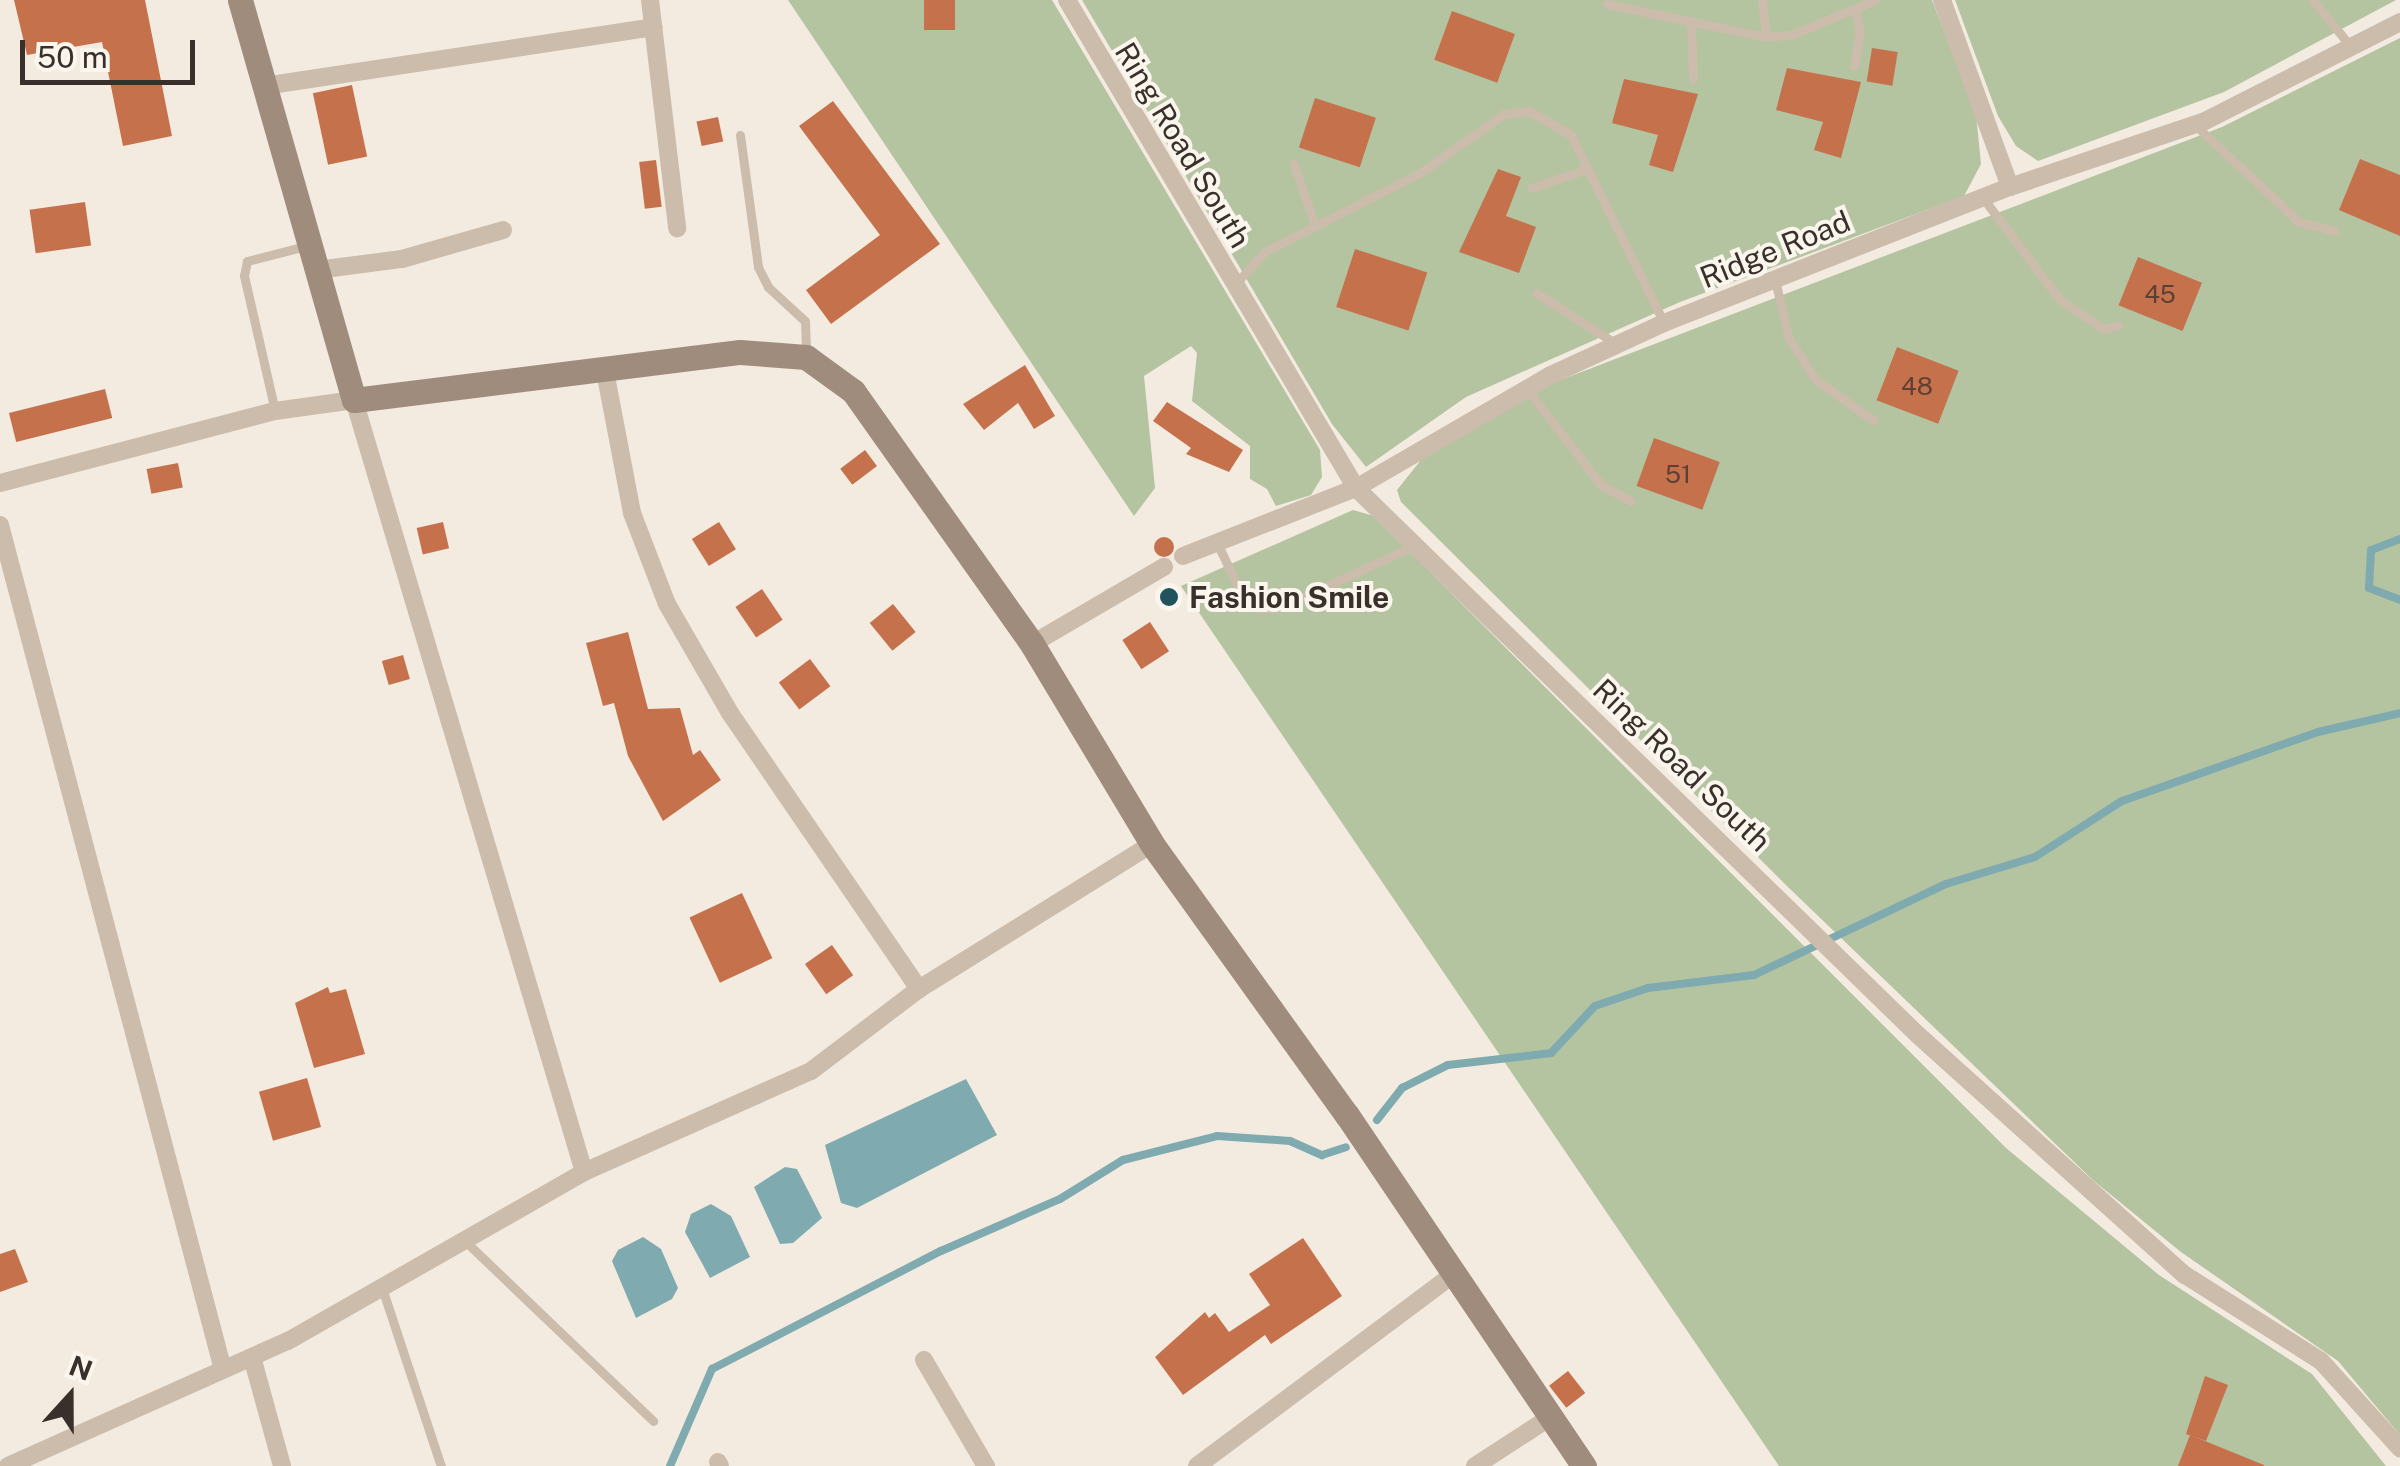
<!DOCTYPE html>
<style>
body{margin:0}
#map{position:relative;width:2400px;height:1466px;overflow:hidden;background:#f3ebe0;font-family:"Public Sans",sans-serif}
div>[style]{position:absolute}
.green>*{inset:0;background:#b4c3a0}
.water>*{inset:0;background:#7fabb0}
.stream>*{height:8px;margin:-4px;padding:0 4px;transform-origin:4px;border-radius:4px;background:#7fabb0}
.building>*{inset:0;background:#c5724c;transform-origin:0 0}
.round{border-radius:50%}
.lane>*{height:9px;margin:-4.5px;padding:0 4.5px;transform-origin:4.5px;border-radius:4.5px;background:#ccbcab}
.street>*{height:18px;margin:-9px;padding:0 9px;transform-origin:9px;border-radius:9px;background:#ccbcab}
.secondary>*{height:25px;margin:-12.5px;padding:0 12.5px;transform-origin:12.5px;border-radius:12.5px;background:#9f8c7d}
.dots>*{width:28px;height:28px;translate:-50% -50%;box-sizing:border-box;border:5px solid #faf5ed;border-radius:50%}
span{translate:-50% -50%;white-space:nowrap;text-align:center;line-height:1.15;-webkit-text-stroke:8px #faf5ed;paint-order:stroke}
.number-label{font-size:25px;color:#5d4033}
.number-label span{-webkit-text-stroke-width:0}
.street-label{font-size:30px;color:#3a302b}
.poi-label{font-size:30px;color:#3a302b;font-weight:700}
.left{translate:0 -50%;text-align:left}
.north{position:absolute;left:20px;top:1346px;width:100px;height:100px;-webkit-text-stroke:8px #faf5ed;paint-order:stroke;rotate:21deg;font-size:28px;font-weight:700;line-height:40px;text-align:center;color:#3a302b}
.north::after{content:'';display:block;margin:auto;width:35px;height:45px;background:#3a302b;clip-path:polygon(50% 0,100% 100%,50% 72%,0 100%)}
.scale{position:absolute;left:20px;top:40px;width:175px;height:45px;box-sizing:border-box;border:5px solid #3a302b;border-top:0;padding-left:12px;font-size:30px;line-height:35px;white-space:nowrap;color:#3a302b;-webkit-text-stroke:8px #faf5ed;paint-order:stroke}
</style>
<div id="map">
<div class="green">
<div style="clip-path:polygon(788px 0,1052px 0,1320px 450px,1322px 477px,1311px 495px,1276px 506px,1267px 489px,1250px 479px,1250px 446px,1192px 401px,1197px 353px,1191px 346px,1144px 376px,1155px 488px,1134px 516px)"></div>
<div style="clip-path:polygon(1082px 0,1932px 0,1976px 114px,1981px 164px,1964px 196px,1680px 302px,1466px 397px,1366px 467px,1332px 424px)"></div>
<div style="clip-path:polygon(1955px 0,2396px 0,2224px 92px,2038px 161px,2016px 146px,1998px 116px)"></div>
<div style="clip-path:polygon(2400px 38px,2400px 1435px,2338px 1361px,2181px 1252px,2094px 1181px,1788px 887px,1401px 502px,1397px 490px,1421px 460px,1550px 384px,2222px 127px)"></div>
<div style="clip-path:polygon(1353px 510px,1374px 516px,2006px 1148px,2159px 1275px,2312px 1374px,2386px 1466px,1779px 1466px,1181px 586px)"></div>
</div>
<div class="water">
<div style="clip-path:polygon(966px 1079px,997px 1135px,857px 1208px,841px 1203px,825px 1145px)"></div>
<div style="clip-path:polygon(785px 1167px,797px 1169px,822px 1218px,793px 1243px,780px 1244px,754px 1187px)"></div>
<div style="clip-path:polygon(711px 1204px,731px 1216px,750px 1257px,710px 1278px,685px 1232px,691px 1214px)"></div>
<div style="clip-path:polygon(643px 1237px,661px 1249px,678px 1288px,672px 1299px,636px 1318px,612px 1261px,618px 1250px)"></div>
</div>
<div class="stream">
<div style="left:2400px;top:539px;width:31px;rotate:159deg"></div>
<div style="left:2371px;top:550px;width:38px;rotate:93deg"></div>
<div style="left:2369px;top:588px;width:33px;rotate:21deg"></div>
<div style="left:1377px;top:1120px;width:41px;rotate:-52deg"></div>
<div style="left:1402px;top:1088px;width:51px;rotate:-26.6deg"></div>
<div style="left:1448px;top:1065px;width:104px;rotate:-6.6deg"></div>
<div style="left:1551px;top:1053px;width:64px;rotate:-46.9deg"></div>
<div style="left:1595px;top:1006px;width:56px;rotate:-18.8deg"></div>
<div style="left:1648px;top:988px;width:107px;rotate:-7deg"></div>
<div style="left:1754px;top:975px;width:212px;rotate:-25.4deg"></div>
<div style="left:1946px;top:884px;width:93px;rotate:-16.9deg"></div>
<div style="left:2035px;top:857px;width:103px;rotate:-32.8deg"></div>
<div style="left:2122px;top:801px;width:208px;rotate:-19.4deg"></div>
<div style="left:2318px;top:732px;width:84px;rotate:-13deg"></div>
<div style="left:670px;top:1466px;width:106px;rotate:-66.6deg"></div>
<div style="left:712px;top:1369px;width:258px;rotate:-27.3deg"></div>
<div style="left:941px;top:1251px;width:130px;rotate:-23.6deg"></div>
<div style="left:1060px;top:1199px;width:74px;rotate:-31.8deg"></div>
<div style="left:1123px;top:1160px;width:97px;rotate:-14.3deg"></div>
<div style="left:1217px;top:1136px;width:73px;rotate:3.9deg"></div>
<div style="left:1290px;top:1141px;width:35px;rotate:24deg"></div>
<div style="left:1322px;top:1155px;width:25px;rotate:-18deg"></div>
</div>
<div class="building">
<div style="clip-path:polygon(14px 0,145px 0,172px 136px,123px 146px,102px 42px,27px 55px)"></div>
<div style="left:924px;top:0;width:31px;height:30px"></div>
<div style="left:1452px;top:11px;width:67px;height:52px;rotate:20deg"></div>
<div style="left:1872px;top:48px;width:26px;height:34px;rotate:9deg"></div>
<div style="clip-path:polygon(1787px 68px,1861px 82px,1841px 158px,1814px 150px,1823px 122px,1776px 110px)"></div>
<div style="clip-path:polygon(1624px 79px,1698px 94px,1673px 172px,1649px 165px,1658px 135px,1612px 123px)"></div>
<div style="left:352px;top:85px;width:73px;height:40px;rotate:78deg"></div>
<div style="left:1315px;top:98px;width:64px;height:52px;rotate:18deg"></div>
<div style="clip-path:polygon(833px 101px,940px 244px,831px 324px,806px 290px,880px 235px,799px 126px)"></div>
<div style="left:718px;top:117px;width:25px;height:22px;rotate:78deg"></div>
<div style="clip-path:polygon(2360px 159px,2400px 175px,2400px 236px,2339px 210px)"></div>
<div style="left:656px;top:160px;width:47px;height:17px;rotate:83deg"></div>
<div style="clip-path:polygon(1498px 169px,1521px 177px,1506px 216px,1536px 227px,1519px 273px,1459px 252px)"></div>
<div style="left:85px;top:202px;width:44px;height:56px;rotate:82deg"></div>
<div style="left:1355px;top:249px;width:76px;height:61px;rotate:18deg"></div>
<div style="left:2138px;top:257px;width:69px;height:52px;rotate:22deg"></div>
<div style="left:1897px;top:347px;width:66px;height:57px;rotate:21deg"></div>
<div style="clip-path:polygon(1025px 365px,1055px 416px,1034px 429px,1018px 403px,984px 430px,963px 404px)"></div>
<div style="left:105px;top:389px;width:30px;height:99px;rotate:76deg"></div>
<div style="clip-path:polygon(1167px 402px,1243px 450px,1229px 472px,1186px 454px,1191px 448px,1153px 421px)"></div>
<div style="left:1654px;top:438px;width:70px;height:51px;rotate:20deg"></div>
<div style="left:865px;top:450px;width:20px;height:31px;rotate:53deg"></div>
<div style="left:178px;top:463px;width:25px;height:32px;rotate:79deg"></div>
<div style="left:443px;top:522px;width:27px;height:27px;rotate:77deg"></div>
<div style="left:719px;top:522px;width:32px;height:32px;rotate:58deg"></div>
<div class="round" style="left:1154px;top:537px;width:20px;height:20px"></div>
<div style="left:762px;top:589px;width:37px;height:32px;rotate:56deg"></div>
<div style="left:893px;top:604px;width:36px;height:30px;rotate:51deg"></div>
<div style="left:1150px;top:622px;width:35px;height:33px;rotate:57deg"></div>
<div style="clip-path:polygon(628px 632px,648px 709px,680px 708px,693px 755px,700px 750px,721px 780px,663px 821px,628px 756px,614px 703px,603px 706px,586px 643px)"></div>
<div style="left:403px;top:655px;width:25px;height:22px;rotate:74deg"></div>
<div style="left:810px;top:659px;width:34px;height:39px;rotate:53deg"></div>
<div style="left:742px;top:893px;width:72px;height:58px;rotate:65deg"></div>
<div style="left:832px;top:945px;width:37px;height:33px;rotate:55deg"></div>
<div style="clip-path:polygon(328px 987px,330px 993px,346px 989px,365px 1054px,314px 1068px,295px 1003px)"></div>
<div style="left:307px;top:1078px;width:51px;height:50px;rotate:74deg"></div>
<div style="clip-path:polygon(1303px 1238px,1342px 1296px,1271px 1344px,1265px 1335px,1183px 1395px,1155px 1357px,1205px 1312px,1209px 1318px,1215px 1313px,1229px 1332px,1270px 1305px,1249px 1274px)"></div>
<div style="clip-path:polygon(15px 1249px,28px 1282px,0 1292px,0 1254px)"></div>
<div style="left:1568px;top:1371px;width:28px;height:24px;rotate:52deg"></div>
<div style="clip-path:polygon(2205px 1376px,2228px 1385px,2206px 1441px,2186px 1434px)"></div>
<div style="clip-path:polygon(2190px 1435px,2264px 1465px,2264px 1466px,2178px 1466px)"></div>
</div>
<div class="lane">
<div style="left:1762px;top:0;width:37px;rotate:84deg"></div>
<div style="left:2313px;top:0;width:60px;rotate:51deg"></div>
<div style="left:1607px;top:4px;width:162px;rotate:11.7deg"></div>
<div style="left:1766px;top:37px;width:25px;rotate:-5deg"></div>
<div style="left:1791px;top:35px;width:91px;rotate:-22.6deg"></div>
<div style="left:1691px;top:25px;width:54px;rotate:87.9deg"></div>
<div style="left:1854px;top:66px;width:34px;rotate:-80deg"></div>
<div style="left:1860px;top:33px;width:24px;rotate:-102deg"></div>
<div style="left:2195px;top:125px;width:142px;rotate:43deg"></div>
<div style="left:2299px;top:222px;width:37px;rotate:14deg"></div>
<div style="left:740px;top:135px;width:133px;rotate:82.2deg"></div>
<div style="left:758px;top:267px;width:22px;rotate:63deg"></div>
<div style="left:768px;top:287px;width:50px;rotate:42.6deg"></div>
<div style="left:805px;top:321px;width:34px;rotate:88deg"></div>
<div style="left:1294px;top:164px;width:65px;rotate:71.3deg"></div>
<div style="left:1531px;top:188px;width:59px;rotate:-18.7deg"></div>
<div style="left:1983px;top:198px;width:126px;rotate:53deg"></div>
<div style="left:2059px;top:299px;width:53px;rotate:34.3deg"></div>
<div style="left:2103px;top:329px;width:16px;rotate:-14deg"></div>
<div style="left:1775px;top:280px;width:61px;rotate:76.7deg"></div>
<div style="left:1789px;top:339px;width:49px;rotate:56.6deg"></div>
<div style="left:1816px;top:380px;width:70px;rotate:35.1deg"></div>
<div style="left:1235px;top:284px;width:45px;rotate:-46.8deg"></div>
<div style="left:1266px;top:251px;width:173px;rotate:-26.9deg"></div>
<div style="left:1420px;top:173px;width:103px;rotate:-35.1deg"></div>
<div style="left:1504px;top:114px;width:25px;rotate:-7deg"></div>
<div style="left:1529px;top:111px;width:48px;rotate:29.7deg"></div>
<div style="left:1571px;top:135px;width:210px;rotate:63.7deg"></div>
<div style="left:1536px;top:293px;width:93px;rotate:32.3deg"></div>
<div style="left:1527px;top:389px;width:121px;rotate:52.4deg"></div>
<div style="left:1601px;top:485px;width:34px;rotate:28deg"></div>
<div style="left:275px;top:411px;width:139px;rotate:-102.9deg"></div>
<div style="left:244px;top:276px;width:15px;rotate:-79deg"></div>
<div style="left:247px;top:261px;width:61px;rotate:-14.3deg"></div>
<div style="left:1218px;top:545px;width:51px;rotate:64.4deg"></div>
<div style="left:1240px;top:591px;width:27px;rotate:42deg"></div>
<div style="left:1260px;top:609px;width:22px;rotate:-5deg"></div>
<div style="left:1282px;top:607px;width:147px;rotate:-25deg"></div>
<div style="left:466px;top:1242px;width:259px;rotate:43.7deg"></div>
<div style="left:382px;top:1288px;width:188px;rotate:71.7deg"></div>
</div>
<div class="street">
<div style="left:650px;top:0;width:230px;rotate:83.2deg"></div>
<div style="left:1067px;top:0;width:567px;rotate:59.37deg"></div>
<div style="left:1356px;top:488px;width:784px;rotate:44.23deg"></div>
<div style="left:1918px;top:1035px;width:359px;rotate:42deg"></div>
<div style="left:2185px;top:1275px;width:161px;rotate:32.3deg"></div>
<div style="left:2321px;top:1361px;width:118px;rotate:47.8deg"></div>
<div style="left:1942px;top:0;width:199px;rotate:70deg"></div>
<div style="left:264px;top:86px;width:394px;rotate:-8.6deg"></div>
<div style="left:317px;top:270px;width:86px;rotate:-7.4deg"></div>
<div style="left:402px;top:259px;width:105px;rotate:-16deg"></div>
<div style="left:604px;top:366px;width:150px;rotate:79.2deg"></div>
<div style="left:632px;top:513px;width:97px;rotate:69deg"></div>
<div style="left:667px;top:604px;width:126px;rotate:60deg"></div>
<div style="left:730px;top:713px;width:335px;rotate:55.6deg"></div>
<div style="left:0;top:483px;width:284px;rotate:-14.7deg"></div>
<div style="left:275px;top:411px;width:80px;rotate:-7.9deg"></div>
<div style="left:354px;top:400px;width:806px;rotate:73.41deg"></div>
<div style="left:0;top:525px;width:870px;rotate:75.21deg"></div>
<div style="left:1183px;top:556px;width:186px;rotate:-21.5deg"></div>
<div style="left:1356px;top:488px;width:225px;rotate:-30.1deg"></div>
<div style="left:1551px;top:375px;width:124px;rotate:-24.7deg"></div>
<div style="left:1664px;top:323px;width:372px;rotate:-21.5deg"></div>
<div style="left:2010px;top:187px;width:206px;rotate:-18.7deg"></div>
<div style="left:2205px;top:121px;width:219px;rotate:-26.9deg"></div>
<div style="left:1032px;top:644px;width:153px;rotate:-30.3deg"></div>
<div style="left:252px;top:1357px;width:113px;rotate:74.6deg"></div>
<div style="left:924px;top:1360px;width:123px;rotate:59.7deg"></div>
<div style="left:718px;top:1462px;width:4px;rotate:63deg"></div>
<div style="left:8px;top:1466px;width:307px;rotate:-24.1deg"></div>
<div style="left:288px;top:1341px;width:341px;rotate:-29.7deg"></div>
<div style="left:584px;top:1172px;width:248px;rotate:-24deg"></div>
<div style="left:811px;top:1071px;width:136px;rotate:-37.2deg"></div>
<div style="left:919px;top:989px;width:274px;rotate:-31.9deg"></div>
<div style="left:1197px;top:1466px;width:321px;rotate:-36.8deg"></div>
<div style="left:1475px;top:1466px;width:88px;rotate:-33deg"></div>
</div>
<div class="secondary">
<div style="left:240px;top:0;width:416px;rotate:74.1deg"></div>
<div style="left:354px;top:400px;width:389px;rotate:-7.1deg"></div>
<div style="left:740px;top:352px;width:66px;rotate:4.3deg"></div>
<div style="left:806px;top:357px;width:58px;rotate:35.9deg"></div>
<div style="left:853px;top:391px;width:310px;rotate:54.7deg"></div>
<div style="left:1032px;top:644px;width:233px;rotate:59deg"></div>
<div style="left:1152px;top:844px;width:334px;rotate:54.3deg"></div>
<div style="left:1347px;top:1115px;width:424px;rotate:56deg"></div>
</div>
<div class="dots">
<div style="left:1169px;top:597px;background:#20535b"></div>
</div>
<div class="number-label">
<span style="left:2160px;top:294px">45</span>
<span style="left:1917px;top:386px">48</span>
<span style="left:1678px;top:474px">51</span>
</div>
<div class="street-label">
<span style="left:1183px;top:145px;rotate:59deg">Ring Road South</span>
<span style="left:1775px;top:249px;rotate:-22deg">Ridge Road</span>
<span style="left:1682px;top:765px;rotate:44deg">Ring Road South</span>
</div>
<div class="poi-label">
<span class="left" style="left:1189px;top:597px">Fashion Smile</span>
</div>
<div class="north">N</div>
<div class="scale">50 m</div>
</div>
